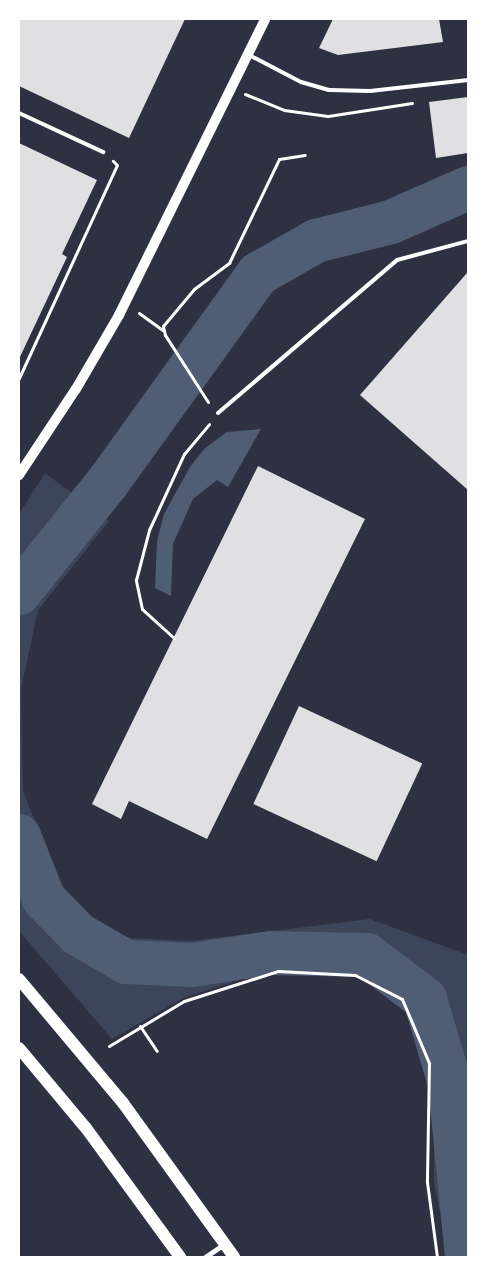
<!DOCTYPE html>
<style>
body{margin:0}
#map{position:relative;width:487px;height:1276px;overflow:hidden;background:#2d3142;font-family:"Archivo Narrow",sans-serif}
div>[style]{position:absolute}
.green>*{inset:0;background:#3c4559}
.water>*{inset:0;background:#4f5d75}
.river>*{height:44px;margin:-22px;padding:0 22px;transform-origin:22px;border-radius:22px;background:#4f5d75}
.building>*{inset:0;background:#e0e0e3;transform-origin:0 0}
.path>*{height:3px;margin:-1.5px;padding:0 1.5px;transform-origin:1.5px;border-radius:1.5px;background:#fff}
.service>*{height:4px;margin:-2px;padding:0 2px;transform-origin:2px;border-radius:2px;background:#fff}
.minor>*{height:5px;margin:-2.5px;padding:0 2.5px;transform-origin:2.5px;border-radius:2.5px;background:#fff}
.secondary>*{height:10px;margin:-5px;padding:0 5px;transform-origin:5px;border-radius:5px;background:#fff}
.primary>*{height:12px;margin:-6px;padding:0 6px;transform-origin:6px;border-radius:6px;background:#fff}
span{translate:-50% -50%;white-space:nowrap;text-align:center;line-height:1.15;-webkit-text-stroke:4px #fff;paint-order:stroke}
.frame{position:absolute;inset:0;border:20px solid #fff;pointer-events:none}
</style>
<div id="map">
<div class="green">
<div style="clip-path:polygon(45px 473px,109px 521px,38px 610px,21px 689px,23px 791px,62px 890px,89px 916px,129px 938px,190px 941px,370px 919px,468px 955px,468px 1257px,449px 1257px,434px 1183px,434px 1064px,405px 996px,354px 970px,276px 968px,183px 998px,112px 1039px,19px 931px,19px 514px)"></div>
</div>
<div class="water">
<div style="clip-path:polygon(261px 429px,228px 487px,217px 480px,193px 499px,173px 544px,171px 596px,155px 588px,157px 541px,164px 514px,190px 467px,205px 448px,227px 432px)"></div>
</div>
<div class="river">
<div style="left:19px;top:593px;width:142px;rotate:-51.3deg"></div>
<div style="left:108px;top:482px;width:256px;rotate:-54.2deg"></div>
<div style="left:258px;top:274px;width:67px;rotate:-29.6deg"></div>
<div style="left:316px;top:241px;width:77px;rotate:-14.2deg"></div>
<div style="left:391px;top:222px;width:84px;rotate:-23.8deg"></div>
<div style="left:19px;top:836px;width:68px;rotate:68.4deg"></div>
<div style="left:44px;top:899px;width:49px;rotate:45.8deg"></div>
<div style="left:78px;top:934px;width:56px;rotate:30.3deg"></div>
<div style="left:126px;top:962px;width:66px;rotate:2.6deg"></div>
<div style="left:192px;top:965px;width:80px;rotate:-8.6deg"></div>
<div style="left:271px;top:953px;width:96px;rotate:1.2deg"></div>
<div style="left:367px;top:955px;width:73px;rotate:37.2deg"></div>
<div style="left:425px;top:999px;width:89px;rotate:73.6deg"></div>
<div style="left:450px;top:1084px;width:174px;rotate:84.4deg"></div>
</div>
<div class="building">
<div style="clip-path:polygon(19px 19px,185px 19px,129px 138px,19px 86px)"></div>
<div style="clip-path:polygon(333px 19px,439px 19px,443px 42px,338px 55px,319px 48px)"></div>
<div style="clip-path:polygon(468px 97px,468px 153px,436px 158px,429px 102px)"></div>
<div style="clip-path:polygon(19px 143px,97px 180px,62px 254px,67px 257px,19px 359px)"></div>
<div style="clip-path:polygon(467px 273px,468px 274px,468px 490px,360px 395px)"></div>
<div style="clip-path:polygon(258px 466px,365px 519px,207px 839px,129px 801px,121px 819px,92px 804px)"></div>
<div style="left:299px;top:706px;width:136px;height:108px;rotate:25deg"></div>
</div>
<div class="path">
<div style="left:245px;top:94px;width:42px;rotate:22.3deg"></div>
<div style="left:284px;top:110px;width:44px;rotate:7.8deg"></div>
<div style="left:328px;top:116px;width:85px;rotate:-8.8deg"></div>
<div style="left:139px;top:313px;width:29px;rotate:36deg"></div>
<div style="left:19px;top:378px;width:234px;rotate:-65.3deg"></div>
<div style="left:117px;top:165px;width:6px;rotate:-135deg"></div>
<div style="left:208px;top:402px;width:80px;rotate:-122.7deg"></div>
<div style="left:165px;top:335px;width:9px;rotate:-103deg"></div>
<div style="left:163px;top:326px;width:48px;rotate:-50deg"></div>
<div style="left:194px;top:289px;width:44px;rotate:-36.6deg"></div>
<div style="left:229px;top:263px;width:115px;rotate:-64.3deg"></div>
<div style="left:279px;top:159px;width:26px;rotate:-9deg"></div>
<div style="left:174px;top:638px;width:43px;rotate:-137.8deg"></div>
<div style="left:142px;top:609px;width:30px;rotate:-102deg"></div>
<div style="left:136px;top:580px;width:52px;rotate:-75.4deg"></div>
<div style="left:149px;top:530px;width:84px;rotate:-65.3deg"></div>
<div style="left:184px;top:454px;width:39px;rotate:-50deg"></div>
<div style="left:140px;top:1026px;width:30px;rotate:56deg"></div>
<div style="left:109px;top:1046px;width:87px;rotate:-31deg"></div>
<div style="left:184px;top:1001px;width:99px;rotate:-17.7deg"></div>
<div style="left:278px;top:971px;width:77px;rotate:3deg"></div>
<div style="left:355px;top:975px;width:53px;rotate:27.1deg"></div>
<div style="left:402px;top:999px;width:69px;rotate:67.1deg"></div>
<div style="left:429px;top:1063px;width:119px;rotate:91deg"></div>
<div style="left:427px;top:1182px;width:76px;rotate:82.4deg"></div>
</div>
<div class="service">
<div style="left:249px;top:55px;width:59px;rotate:27.4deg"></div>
<div style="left:301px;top:82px;width:29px;rotate:16deg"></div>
<div style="left:329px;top:90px;width:41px;rotate:1.4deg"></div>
<div style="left:370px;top:91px;width:99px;rotate:-6.4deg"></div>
<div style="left:19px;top:113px;width:93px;rotate:24.9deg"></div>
<div style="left:218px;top:413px;width:235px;rotate:-40.5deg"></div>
<div style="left:397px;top:260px;width:73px;rotate:-15deg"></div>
</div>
<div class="minor">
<div style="left:205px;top:1257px;width:23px;rotate:-34deg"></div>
</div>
<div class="secondary">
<div style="left:19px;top:475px;width:103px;rotate:-56.5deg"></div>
<div style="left:76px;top:389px;width:86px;rotate:-59.8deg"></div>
<div style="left:119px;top:315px;width:330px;rotate:-63.7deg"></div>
</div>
<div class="primary">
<div style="left:19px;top:979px;width:162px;rotate:50deg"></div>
<div style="left:123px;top:1103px;width:190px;rotate:54.2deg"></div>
<div style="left:19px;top:1048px;width:104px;rotate:50.1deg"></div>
<div style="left:86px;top:1128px;width:160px;rotate:53.9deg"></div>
</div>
<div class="frame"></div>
</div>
